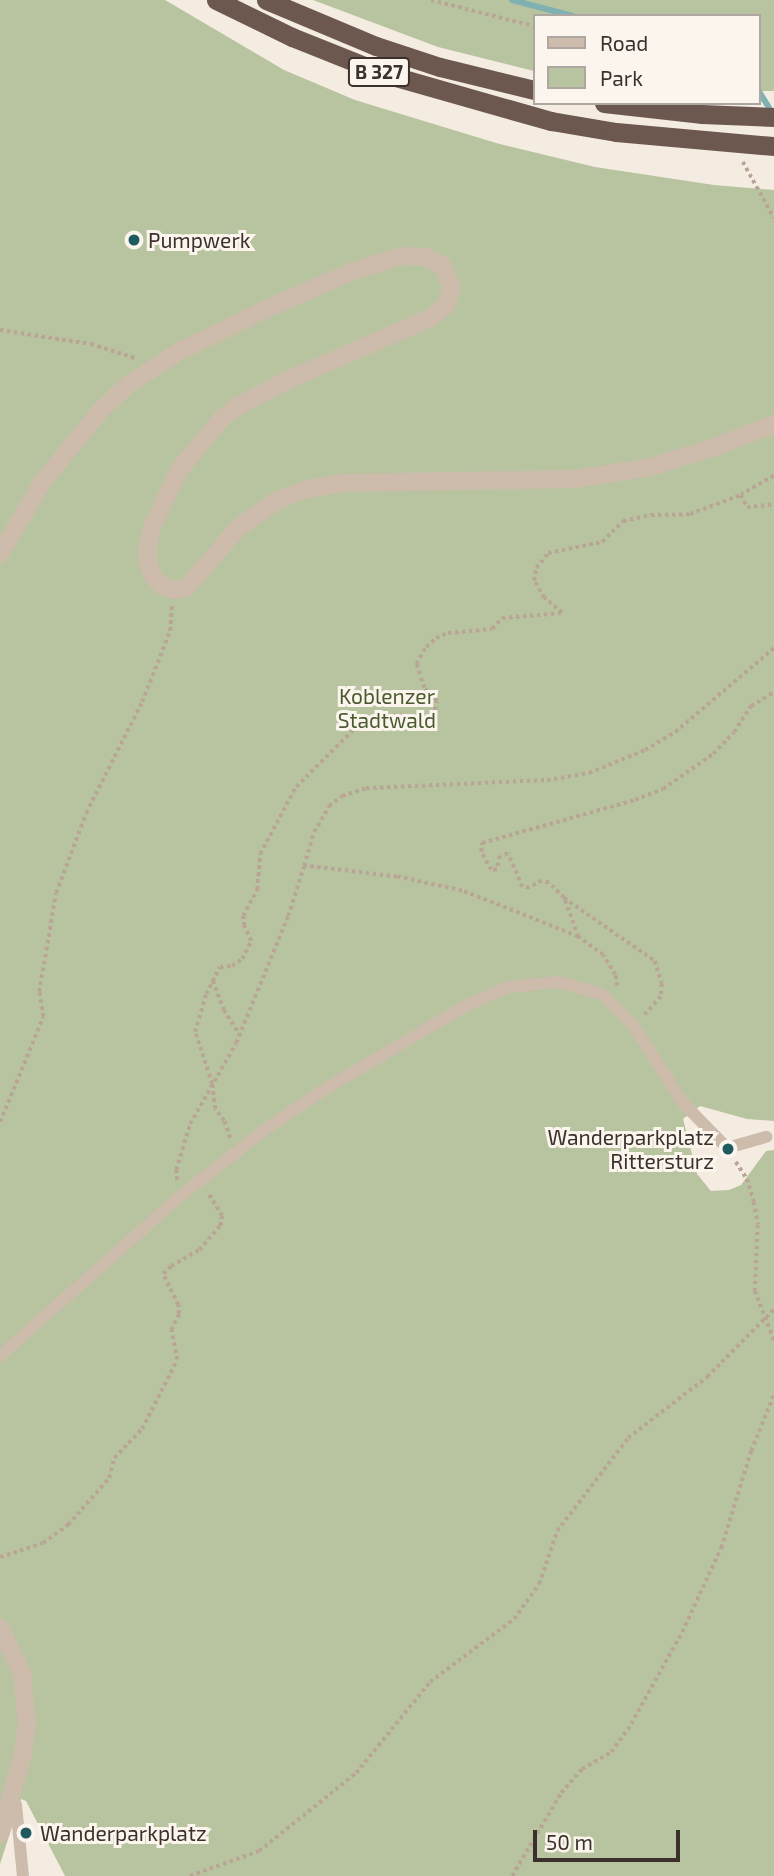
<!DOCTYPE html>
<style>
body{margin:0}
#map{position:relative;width:774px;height:1876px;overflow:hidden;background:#f4ebe1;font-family:"Exo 2",sans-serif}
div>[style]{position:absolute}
.green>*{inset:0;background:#b8c4a0}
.stream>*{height:6px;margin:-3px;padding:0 3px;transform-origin:3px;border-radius:3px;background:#7fb0b2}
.path>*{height:3.5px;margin-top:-1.75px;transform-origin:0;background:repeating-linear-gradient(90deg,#b9a596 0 3.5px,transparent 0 7px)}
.service>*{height:12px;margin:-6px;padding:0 6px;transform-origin:6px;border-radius:6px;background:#cdbbac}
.minor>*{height:18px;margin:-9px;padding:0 9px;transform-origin:9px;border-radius:9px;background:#cdbbac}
.trunk>*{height:19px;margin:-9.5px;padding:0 9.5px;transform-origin:9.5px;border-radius:9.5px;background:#6c584f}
.trunk-bridge>*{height:19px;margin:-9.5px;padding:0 9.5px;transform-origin:9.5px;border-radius:9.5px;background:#6c584f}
.dots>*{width:19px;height:19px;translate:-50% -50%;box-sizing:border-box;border:4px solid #fbf5ee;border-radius:50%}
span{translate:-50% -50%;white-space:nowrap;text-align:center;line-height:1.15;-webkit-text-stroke:6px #fbf5ee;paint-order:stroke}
.shield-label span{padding:2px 5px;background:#fbf5ee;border:2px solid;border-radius:5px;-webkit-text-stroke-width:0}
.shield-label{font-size:19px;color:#3b302b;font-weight:700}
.poi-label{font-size:21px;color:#3b302b}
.left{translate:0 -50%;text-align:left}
.right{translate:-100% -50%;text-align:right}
.park-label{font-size:21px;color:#4a5a2e}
.legend{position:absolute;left:533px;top:14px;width:228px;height:91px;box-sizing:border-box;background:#fbf5ee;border:2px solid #aea6a0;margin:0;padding:9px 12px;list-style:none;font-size:21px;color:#3b302b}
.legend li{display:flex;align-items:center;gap:14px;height:35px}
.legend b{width:35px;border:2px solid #aea6a0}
.scale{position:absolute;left:533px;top:1830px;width:147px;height:32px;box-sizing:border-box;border:4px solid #3b302b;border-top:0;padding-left:9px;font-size:21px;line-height:24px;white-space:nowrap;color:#3b302b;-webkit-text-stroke:5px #fbf5ee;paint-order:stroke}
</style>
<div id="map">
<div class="green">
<div style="clip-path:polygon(0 0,165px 0,284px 70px,355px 100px,496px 143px,595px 167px,714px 185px,774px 190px,774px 1121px,747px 1119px,700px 1106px,683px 1119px,697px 1174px,711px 1191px,729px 1190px,741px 1185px,766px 1151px,774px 1150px,774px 1876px,65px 1876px,26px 1801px,21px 1799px,0 1864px)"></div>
<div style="clip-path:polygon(313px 0,774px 0,774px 91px,758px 91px,758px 16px,534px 16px,534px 71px,438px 47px)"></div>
</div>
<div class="stream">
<div style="left:512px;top:0;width:63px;rotate:14.7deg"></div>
<div style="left:758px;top:90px;width:26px;rotate:58deg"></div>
</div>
<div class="path">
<div style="left:431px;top:0;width:106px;rotate:14.2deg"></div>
<div style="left:743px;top:162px;width:64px;rotate:61deg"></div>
<div style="left:0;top:330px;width:92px;rotate:8.7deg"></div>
<div style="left:91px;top:344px;width:46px;rotate:17.7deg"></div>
<div style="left:774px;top:476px;width:38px;rotate:150deg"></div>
<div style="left:741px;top:495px;width:13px;rotate:63deg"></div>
<div style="left:747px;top:507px;width:27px;rotate:-6deg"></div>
<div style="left:564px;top:898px;width:111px;rotate:34.7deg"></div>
<div style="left:655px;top:961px;width:24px;rotate:73deg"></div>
<div style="left:662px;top:984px;width:13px;rotate:94deg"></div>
<div style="left:661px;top:997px;width:24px;rotate:132deg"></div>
<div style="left:578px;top:937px;width:41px;rotate:-109.7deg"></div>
<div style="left:564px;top:898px;width:21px;rotate:-135deg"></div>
<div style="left:549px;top:883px;width:7px;rotate:-164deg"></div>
<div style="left:542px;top:881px;width:15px;rotate:152deg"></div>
<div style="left:529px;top:888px;width:7px;rotate:-172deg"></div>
<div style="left:522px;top:887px;width:36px;rotate:-113deg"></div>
<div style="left:508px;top:854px;width:8px;rotate:166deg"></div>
<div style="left:500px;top:856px;width:14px;rotate:102deg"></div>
<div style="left:497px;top:870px;width:6px;rotate:180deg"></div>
<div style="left:491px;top:870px;width:21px;rotate:-119deg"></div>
<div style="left:481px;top:852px;width:9px;rotate:-84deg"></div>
<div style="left:482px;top:843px;width:159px;rotate:-15.7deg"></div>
<div style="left:635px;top:800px;width:30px;rotate:-21deg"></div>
<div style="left:663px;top:789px;width:61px;rotate:-35deg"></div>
<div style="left:713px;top:754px;width:30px;rotate:-46deg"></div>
<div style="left:734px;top:732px;width:31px;rotate:-57deg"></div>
<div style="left:751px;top:706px;width:27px;rotate:-31deg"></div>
<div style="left:213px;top:981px;width:31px;rotate:69deg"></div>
<div style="left:224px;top:1010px;width:30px;rotate:57deg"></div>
<div style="left:617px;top:986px;width:11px;rotate:-100deg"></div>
<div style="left:615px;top:975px;width:23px;rotate:-121deg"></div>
<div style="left:603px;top:955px;width:31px;rotate:-144deg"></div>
<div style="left:578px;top:937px;width:42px;rotate:-157.7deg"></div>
<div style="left:539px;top:921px;width:83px;rotate:-158.7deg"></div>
<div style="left:462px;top:891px;width:66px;rotate:-167.8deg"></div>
<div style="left:397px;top:877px;width:94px;rotate:-173.3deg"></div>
<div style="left:304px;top:866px;width:35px;rotate:-74deg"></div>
<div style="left:314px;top:832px;width:30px;rotate:-60deg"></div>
<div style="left:329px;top:806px;width:16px;rotate:-38deg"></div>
<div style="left:342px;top:796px;width:25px;rotate:-18deg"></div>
<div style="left:366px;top:788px;width:181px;rotate:-2.5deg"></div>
<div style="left:547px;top:780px;width:43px;rotate:-9.5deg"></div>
<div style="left:589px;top:773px;width:61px;rotate:-22.3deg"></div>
<div style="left:645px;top:750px;width:35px;rotate:-31deg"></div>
<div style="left:675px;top:732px;width:130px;rotate:-40.3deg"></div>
<div style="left:0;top:1122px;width:113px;rotate:-67.7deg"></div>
<div style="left:43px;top:1017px;width:25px;rotate:-99deg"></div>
<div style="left:39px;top:992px;width:100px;rotate:-80.3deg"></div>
<div style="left:56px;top:893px;width:85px;rotate:-69.4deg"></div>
<div style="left:86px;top:813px;width:124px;rotate:-63.2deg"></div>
<div style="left:142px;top:702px;width:76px;rotate:-68.5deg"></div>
<div style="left:170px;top:631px;width:26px;rotate:-86deg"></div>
<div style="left:230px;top:1138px;width:18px;rotate:-109deg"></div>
<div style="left:224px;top:1121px;width:15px;rotate:-127deg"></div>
<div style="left:215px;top:1109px;width:25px;rotate:-97deg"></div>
<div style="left:212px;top:1084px;width:55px;rotate:-108.1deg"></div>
<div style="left:195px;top:1032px;width:40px;rotate:-74deg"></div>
<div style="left:206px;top:994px;width:30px;rotate:-63deg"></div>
<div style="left:220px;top:967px;width:12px;rotate:-5deg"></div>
<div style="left:232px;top:966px;width:12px;rotate:-35deg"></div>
<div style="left:242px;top:959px;width:20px;rotate:-63deg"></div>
<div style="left:251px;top:941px;width:17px;rotate:-115deg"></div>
<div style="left:244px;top:926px;width:10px;rotate:-96deg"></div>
<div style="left:243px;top:916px;width:30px;rotate:-62deg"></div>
<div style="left:257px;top:890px;width:36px;rotate:-85deg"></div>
<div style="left:260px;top:854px;width:76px;rotate:-61.8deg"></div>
<div style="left:296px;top:787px;width:91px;rotate:-45deg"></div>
<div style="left:360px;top:723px;width:26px;rotate:-18deg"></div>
<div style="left:385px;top:715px;width:48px;rotate:2.4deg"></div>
<div style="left:433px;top:717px;width:16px;rotate:-76deg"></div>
<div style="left:437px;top:701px;width:18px;rotate:-135deg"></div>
<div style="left:424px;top:688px;width:25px;rotate:-108deg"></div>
<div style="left:416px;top:664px;width:20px;rotate:-60deg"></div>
<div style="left:426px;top:647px;width:13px;rotate:-42deg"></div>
<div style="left:436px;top:638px;width:13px;rotate:-23deg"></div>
<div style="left:448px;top:633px;width:44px;rotate:-5.2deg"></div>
<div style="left:492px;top:629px;width:15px;rotate:-48deg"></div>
<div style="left:502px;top:618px;width:60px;rotate:-4.8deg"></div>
<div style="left:562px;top:613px;width:23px;rotate:-140deg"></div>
<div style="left:544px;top:598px;width:20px;rotate:-120deg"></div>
<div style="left:534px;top:581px;width:13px;rotate:-81deg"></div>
<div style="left:536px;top:568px;width:19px;rotate:-51deg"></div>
<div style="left:548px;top:553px;width:55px;rotate:-11.5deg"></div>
<div style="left:602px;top:542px;width:30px;rotate:-45deg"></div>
<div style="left:623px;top:521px;width:29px;rotate:-12deg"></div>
<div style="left:651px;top:515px;width:39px;rotate:-1deg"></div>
<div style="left:690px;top:514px;width:54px;rotate:-20.4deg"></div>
<div style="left:736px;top:1162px;width:20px;rotate:57deg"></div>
<div style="left:747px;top:1179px;width:24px;rotate:73deg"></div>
<div style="left:754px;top:1202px;width:23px;rotate:80deg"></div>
<div style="left:758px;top:1225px;width:66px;rotate:92.6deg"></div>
<div style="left:755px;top:1291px;width:53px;rotate:68.8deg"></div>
<div style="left:177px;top:1180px;width:10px;rotate:-96deg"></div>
<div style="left:176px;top:1170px;width:48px;rotate:-73.1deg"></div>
<div style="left:190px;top:1124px;width:93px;rotate:-60.4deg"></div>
<div style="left:236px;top:1043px;width:137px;rotate:-67.7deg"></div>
<div style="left:288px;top:916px;width:52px;rotate:-72.3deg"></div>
<div style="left:0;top:1557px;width:45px;rotate:-18deg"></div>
<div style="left:43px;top:1543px;width:31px;rotate:-36deg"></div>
<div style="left:68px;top:1525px;width:62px;rotate:-48.9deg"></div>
<div style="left:109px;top:1478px;width:21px;rotate:-76deg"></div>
<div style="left:114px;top:1458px;width:40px;rotate:-46deg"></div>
<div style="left:142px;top:1429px;width:77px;rotate:-63.1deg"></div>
<div style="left:177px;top:1360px;width:31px;rotate:-101deg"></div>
<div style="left:171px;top:1330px;width:18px;rotate:-63deg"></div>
<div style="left:179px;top:1314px;width:9px;rotate:-96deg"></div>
<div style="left:178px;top:1305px;width:34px;rotate:-116deg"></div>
<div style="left:163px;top:1274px;width:11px;rotate:-45deg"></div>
<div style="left:171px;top:1266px;width:32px;rotate:-30deg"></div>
<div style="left:199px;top:1250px;width:32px;rotate:-49deg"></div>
<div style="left:220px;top:1226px;width:10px;rotate:-79deg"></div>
<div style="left:222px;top:1216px;width:28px;rotate:-122deg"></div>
<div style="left:190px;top:1876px;width:73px;rotate:-19.9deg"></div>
<div style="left:259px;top:1851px;width:124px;rotate:-38.8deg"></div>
<div style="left:356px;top:1773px;width:117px;rotate:-50.9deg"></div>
<div style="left:430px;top:1682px;width:105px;rotate:-36.9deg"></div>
<div style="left:514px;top:1619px;width:43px;rotate:-54.5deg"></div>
<div style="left:539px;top:1584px;width:56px;rotate:-71.2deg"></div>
<div style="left:557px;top:1531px;width:117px;rotate:-52.6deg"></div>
<div style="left:628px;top:1438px;width:100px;rotate:-37.7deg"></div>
<div style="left:707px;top:1377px;width:95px;rotate:-45.4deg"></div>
<div style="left:512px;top:1876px;width:96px;rotate:-59.4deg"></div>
<div style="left:561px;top:1793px;width:32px;rotate:-49deg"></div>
<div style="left:582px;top:1769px;width:34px;rotate:-30deg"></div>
<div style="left:611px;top:1752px;width:34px;rotate:-54deg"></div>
<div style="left:631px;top:1724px;width:105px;rotate:-61deg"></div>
<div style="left:682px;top:1632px;width:93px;rotate:-65.1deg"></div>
<div style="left:721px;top:1548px;width:102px;rotate:-72.8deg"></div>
<div style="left:751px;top:1451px;width:61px;rotate:-68deg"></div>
</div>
<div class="service">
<div style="left:0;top:1356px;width:238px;rotate:-41.6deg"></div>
<div style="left:178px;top:1198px;width:113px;rotate:-38.2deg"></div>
<div style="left:267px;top:1128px;width:70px;rotate:-33.9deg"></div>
<div style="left:325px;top:1089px;width:167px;rotate:-30.6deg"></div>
<div style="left:469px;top:1004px;width:43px;rotate:-23deg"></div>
<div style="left:509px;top:987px;width:50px;rotate:-5.7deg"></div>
<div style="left:559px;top:982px;width:45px;rotate:15.6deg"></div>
<div style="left:602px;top:994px;width:44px;rotate:45deg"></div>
<div style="left:633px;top:1025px;width:93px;rotate:57.3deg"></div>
<div style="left:683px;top:1103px;width:63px;rotate:45.6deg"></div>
<div style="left:727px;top:1148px;width:41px;rotate:-15.8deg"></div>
<div style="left:10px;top:1803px;width:6px;rotate:18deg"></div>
<div style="left:16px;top:1805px;width:71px;rotate:84.4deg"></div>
</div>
<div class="minor">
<div style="left:0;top:554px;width:85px;rotate:-59.5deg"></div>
<div style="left:43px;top:481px;width:93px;rotate:-50.7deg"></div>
<div style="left:102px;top:409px;width:37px;rotate:-43deg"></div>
<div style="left:129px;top:384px;width:61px;rotate:-32.9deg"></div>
<div style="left:180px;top:351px;width:96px;rotate:-26deg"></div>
<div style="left:266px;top:309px;width:95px;rotate:-23.6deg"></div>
<div style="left:353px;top:271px;width:51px;rotate:-17deg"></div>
<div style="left:402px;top:256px;width:23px;rotate:2deg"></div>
<div style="left:425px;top:257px;width:19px;rotate:25deg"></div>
<div style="left:442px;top:265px;width:24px;rotate:66deg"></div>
<div style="left:452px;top:287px;width:19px;rotate:108deg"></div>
<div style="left:446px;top:305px;width:21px;rotate:141deg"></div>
<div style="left:430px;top:318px;width:157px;rotate:156.4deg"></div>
<div style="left:286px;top:381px;width:54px;rotate:152.5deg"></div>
<div style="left:238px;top:406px;width:21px;rotate:143deg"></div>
<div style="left:221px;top:419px;width:66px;rotate:129.5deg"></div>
<div style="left:179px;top:470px;width:61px;rotate:115.3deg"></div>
<div style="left:153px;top:525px;width:20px;rotate:105deg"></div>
<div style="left:148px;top:544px;width:19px;rotate:90deg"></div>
<div style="left:148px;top:563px;width:16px;rotate:68deg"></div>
<div style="left:154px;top:578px;width:11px;rotate:45deg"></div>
<div style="left:162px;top:586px;width:13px;rotate:18deg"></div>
<div style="left:174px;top:590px;width:13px;rotate:-13deg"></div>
<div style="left:187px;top:587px;width:79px;rotate:-49.1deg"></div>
<div style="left:239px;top:527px;width:47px;rotate:-34.7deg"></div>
<div style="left:278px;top:500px;width:31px;rotate:-21deg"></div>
<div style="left:307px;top:489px;width:37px;rotate:-9deg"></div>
<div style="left:344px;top:483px;width:230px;rotate:-1deg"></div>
<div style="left:574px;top:479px;width:74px;rotate:-8.6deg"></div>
<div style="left:647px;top:468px;width:71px;rotate:-17.2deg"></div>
<div style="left:715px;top:447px;width:63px;rotate:-21.3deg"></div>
<div style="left:0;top:1628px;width:50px;rotate:63.9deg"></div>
<div style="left:22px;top:1673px;width:51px;rotate:84.4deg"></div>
<div style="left:27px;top:1724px;width:34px;rotate:98deg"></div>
<div style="left:22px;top:1758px;width:79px;rotate:106.1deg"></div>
</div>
<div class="trunk">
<div style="left:216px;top:0;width:85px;rotate:26deg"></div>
<div style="left:292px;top:37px;width:97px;rotate:21.8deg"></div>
<div style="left:382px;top:73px;width:176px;rotate:15.9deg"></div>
<div style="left:266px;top:0;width:119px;rotate:22.7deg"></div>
<div style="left:376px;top:46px;width:67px;rotate:18.2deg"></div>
<div style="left:440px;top:67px;width:97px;rotate:13.7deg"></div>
<div style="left:604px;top:103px;width:99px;rotate:6.4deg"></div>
</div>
<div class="trunk-bridge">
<div style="left:702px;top:114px;width:72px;rotate:2.4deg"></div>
<div style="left:551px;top:121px;width:66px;rotate:9.6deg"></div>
<div style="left:616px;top:132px;width:159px;rotate:5.1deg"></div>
</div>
<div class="dots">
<div style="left:134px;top:240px;background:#1f5a5e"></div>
<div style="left:728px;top:1149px;background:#1f5a5e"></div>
<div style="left:26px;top:1833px;background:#1f5a5e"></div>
</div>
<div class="shield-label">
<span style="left:379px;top:72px">B 327</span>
</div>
<div class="poi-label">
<span class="left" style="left:148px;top:240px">Pumpwerk</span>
<span class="right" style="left:714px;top:1149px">Wanderparkplatz<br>Rittersturz</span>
<span class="left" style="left:40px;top:1833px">Wanderparkplatz</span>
</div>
<div class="park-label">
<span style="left:387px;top:708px">Koblenzer<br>Stadtwald</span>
</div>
<ul class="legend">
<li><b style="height:9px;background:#cdbbac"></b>Road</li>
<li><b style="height:19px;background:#b8c4a0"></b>Park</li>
</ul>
<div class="scale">50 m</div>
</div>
